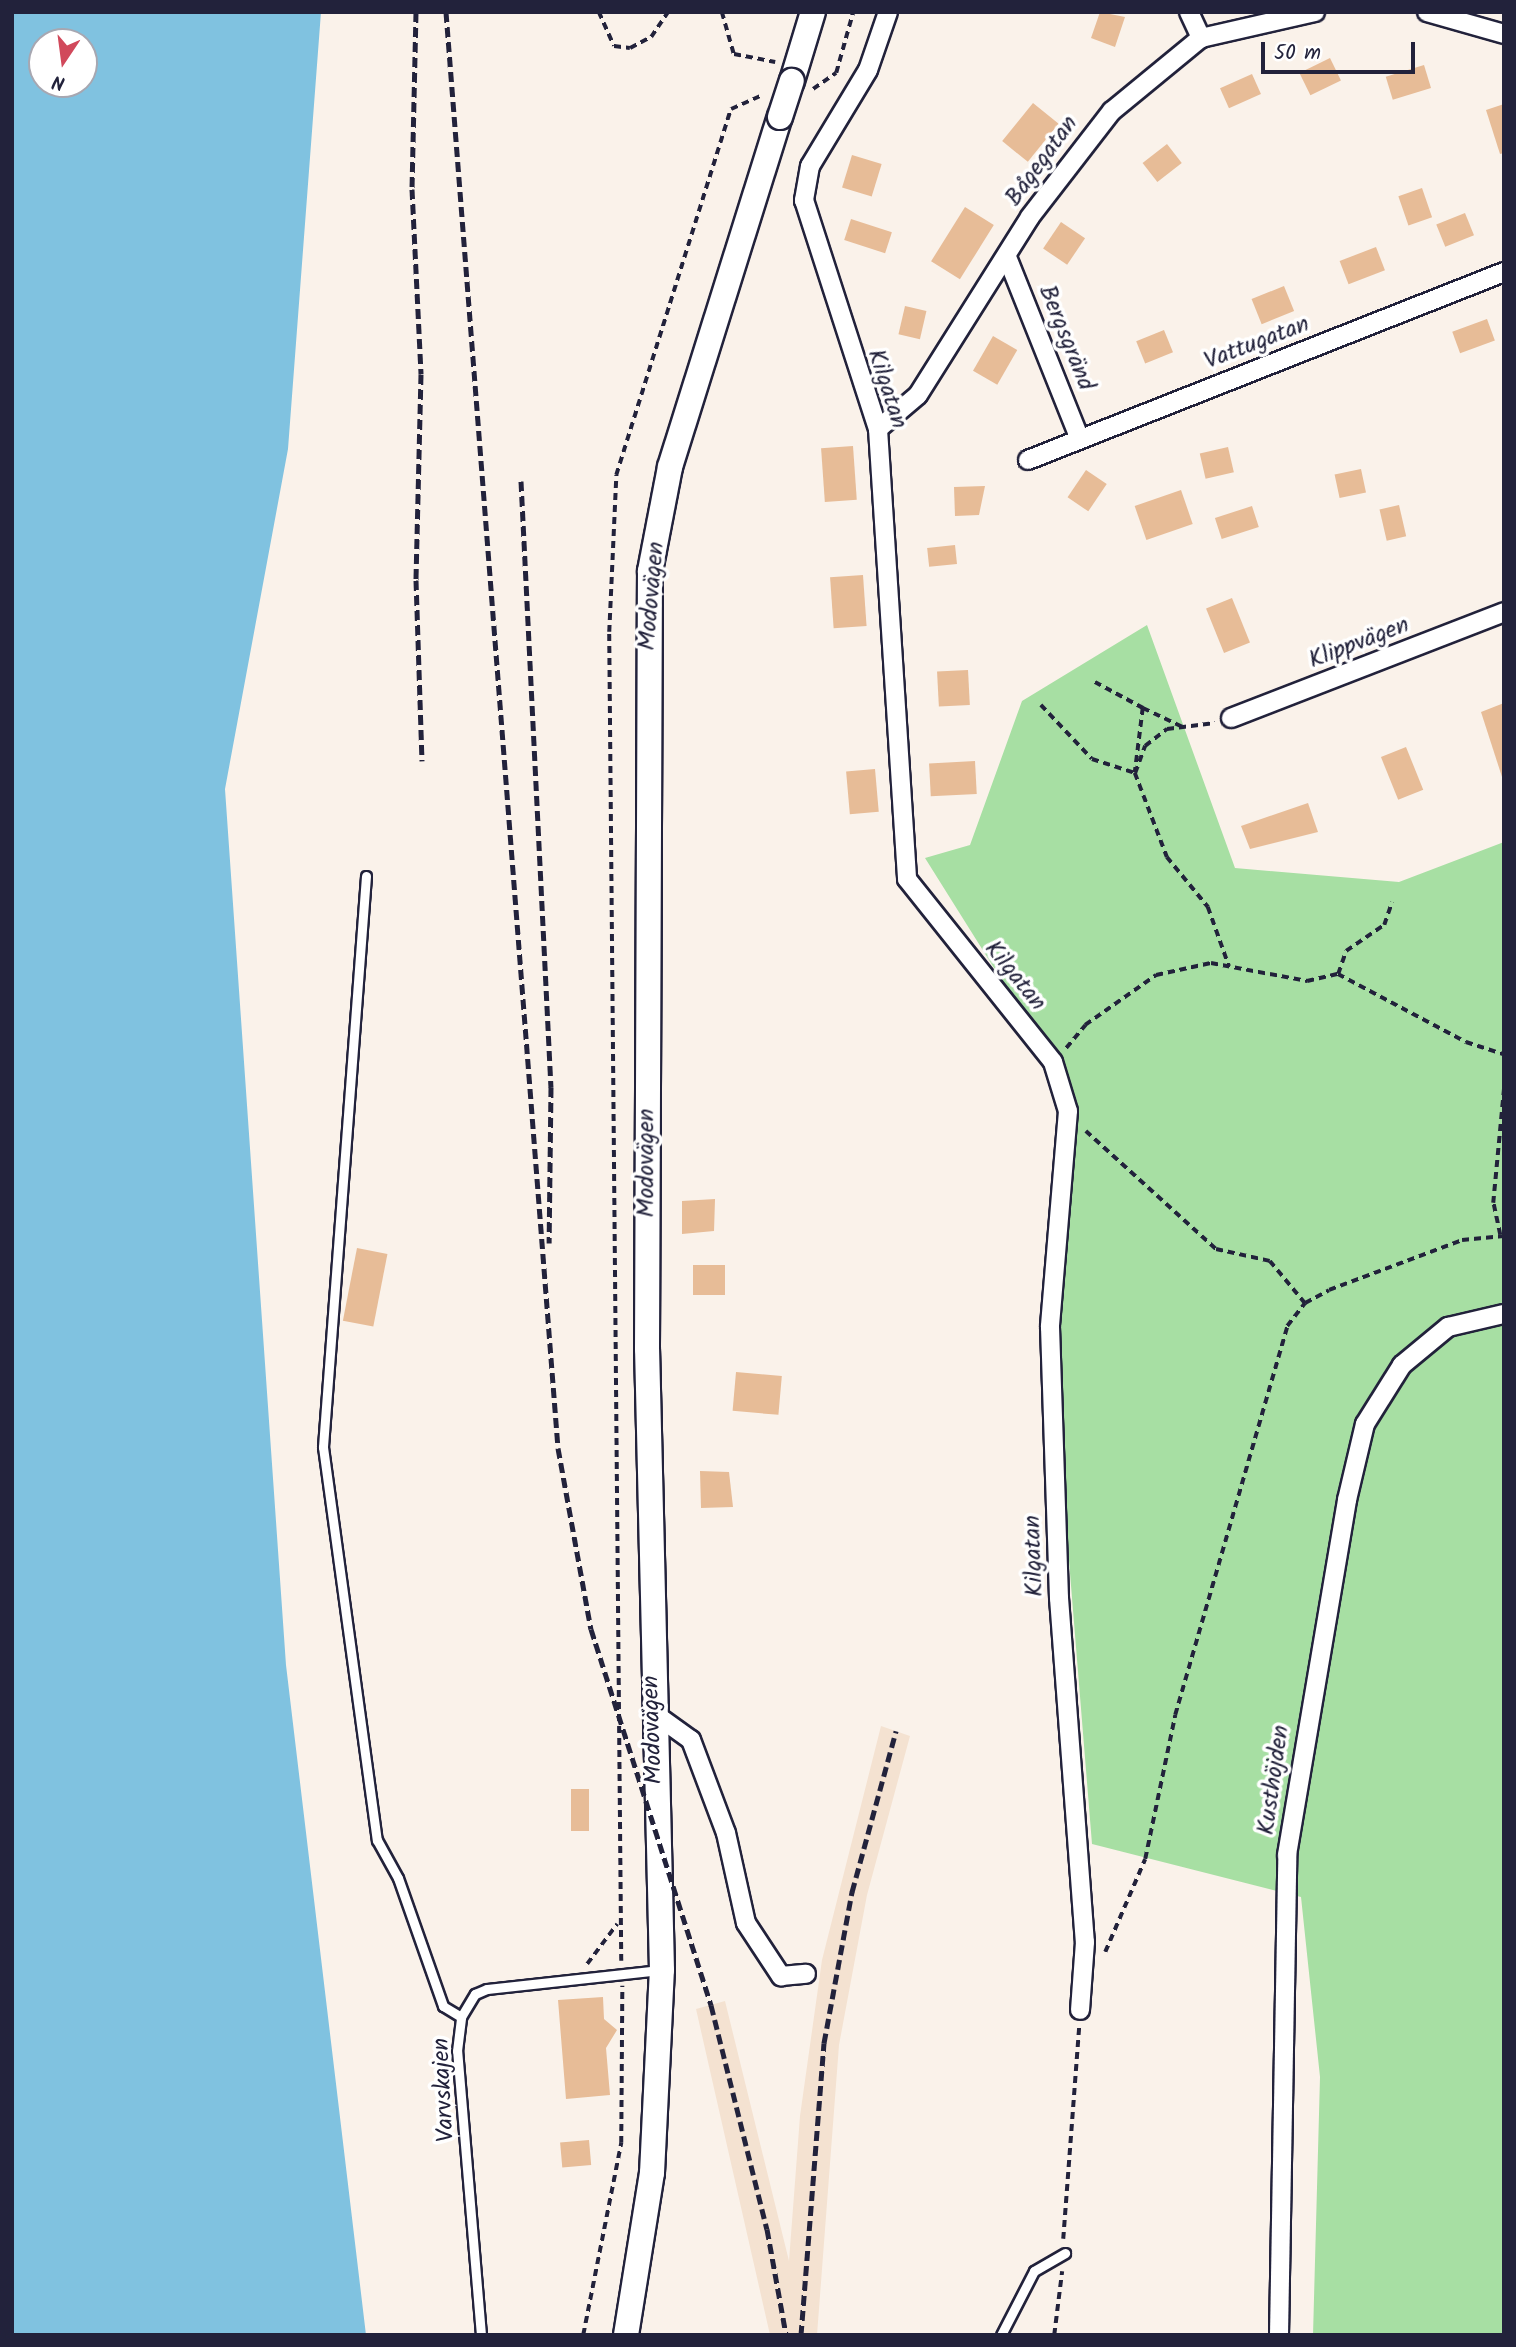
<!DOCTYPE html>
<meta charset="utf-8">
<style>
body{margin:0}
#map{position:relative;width:1516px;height:2347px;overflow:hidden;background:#faf2ea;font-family:Kalam,sans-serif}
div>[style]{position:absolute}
.built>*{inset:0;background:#f4e2d1}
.green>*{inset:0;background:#a7dfa3}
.water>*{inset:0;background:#80c2e0}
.building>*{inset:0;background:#e7bc97;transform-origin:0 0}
.path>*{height:3.5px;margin-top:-1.75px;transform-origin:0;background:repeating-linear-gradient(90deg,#22223b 0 7px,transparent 0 12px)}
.roads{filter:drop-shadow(2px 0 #22223b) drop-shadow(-2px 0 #22223b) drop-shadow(0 2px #22223b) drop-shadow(0 -2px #22223b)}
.service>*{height:9px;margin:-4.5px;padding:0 4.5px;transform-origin:4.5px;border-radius:4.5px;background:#fff}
.minor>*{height:18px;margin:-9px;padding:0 9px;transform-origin:9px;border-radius:9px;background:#fff}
.secondary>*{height:24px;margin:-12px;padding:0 12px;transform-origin:12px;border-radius:12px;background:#fff}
.rail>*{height:5px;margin-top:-2.5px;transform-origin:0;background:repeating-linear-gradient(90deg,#22223b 0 10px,transparent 0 15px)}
.bridges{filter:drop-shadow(2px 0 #22223b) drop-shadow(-2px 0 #22223b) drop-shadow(0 2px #22223b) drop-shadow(0 -2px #22223b)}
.secondary-bridge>*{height:24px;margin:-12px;padding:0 12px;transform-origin:12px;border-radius:12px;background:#fff}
span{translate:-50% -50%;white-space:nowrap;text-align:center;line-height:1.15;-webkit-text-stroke:7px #fff;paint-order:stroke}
.street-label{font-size:24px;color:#22223b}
.frame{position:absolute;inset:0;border:14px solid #22223b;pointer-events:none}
.north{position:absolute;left:28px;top:28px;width:70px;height:70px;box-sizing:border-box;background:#fff;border:2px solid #a7a7b1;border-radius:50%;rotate:193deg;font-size:19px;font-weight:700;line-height:28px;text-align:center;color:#22223b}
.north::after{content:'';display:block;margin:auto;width:24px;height:32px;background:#d1495b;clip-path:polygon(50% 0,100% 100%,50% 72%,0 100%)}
.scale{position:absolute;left:1261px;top:42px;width:154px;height:32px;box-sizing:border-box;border:4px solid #22223b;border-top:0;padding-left:9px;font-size:21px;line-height:24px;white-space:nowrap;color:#22223b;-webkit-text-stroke:5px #fff;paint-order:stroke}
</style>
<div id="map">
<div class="built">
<div style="clip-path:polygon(881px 1726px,910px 1736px,867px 1895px,839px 2045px,817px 2335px,770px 2335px,696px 2009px,725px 2001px,789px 2261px,800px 2116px,822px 1960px)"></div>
</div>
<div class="green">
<div style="clip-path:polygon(1147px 625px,1235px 868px,1399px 882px,1504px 842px,1504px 2335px,1313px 2335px,1320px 2077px,1301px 1897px,1092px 1844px,1050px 1327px,1070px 1129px,1053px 1062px,925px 858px,970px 845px,1022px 701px)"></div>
</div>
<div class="water">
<div style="clip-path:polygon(evenodd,12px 12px,321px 12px,288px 449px,225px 789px,286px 1665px,366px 2335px,12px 2335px,12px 12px,42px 42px,84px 42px,84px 84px,42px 84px,42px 42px)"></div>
</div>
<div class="building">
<div style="clip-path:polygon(1100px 12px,1125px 17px,1115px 47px,1091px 38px)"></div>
<div style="left:1330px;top:58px;width:25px;height:34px;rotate:64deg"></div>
<div style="left:1424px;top:65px;width:24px;height:40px;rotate:73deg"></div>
<div style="left:1252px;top:74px;width:22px;height:35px;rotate:66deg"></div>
<div style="left:1033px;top:103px;width:33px;height:49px;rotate:39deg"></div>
<div style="clip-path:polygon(1504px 104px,1504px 153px,1500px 154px,1486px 110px)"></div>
<div style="left:1167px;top:144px;width:24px;height:31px;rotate:52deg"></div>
<div style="left:852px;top:155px;width:31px;height:34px;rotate:17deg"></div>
<div style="left:1422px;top:188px;width:31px;height:25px;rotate:71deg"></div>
<div style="left:965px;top:207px;width:34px;height:64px;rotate:32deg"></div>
<div style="left:1465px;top:213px;width:24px;height:31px;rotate:68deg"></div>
<div style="left:851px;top:219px;width:43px;height:22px;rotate:18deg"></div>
<div style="left:1061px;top:222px;width:29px;height:32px;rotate:34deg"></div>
<div style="left:1376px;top:247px;width:25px;height:39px;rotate:69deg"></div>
<div style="left:1284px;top:286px;width:27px;height:35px;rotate:68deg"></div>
<div style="left:905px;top:306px;width:22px;height:29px;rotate:13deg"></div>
<div style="left:1487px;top:319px;width:23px;height:37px;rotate:70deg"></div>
<div style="left:1164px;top:330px;width:24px;height:30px;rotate:68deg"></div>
<div style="left:993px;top:336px;width:28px;height:40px;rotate:30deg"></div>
<div style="left:853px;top:446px;width:54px;height:32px;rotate:86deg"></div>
<div style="left:1228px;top:447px;width:26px;height:29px;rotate:77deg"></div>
<div style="left:1361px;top:469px;width:24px;height:27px;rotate:78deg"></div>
<div style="left:1086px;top:470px;width:25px;height:33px;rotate:34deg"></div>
<div style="clip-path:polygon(985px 486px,979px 515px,955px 516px,954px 487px)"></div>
<div style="left:1181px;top:490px;width:36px;height:49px;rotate:71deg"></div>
<div style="left:1399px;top:505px;width:32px;height:20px;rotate:77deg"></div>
<div style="left:1252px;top:506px;width:22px;height:39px;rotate:72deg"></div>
<div style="left:955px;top:545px;width:19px;height:28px;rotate:84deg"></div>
<div style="left:863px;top:575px;width:51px;height:33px;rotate:86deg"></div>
<div style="left:1232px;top:598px;width:48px;height:28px;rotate:68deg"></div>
<div style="left:968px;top:670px;width:35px;height:31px;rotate:87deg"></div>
<div style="clip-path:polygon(1504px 703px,1504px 780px,1503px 780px,1481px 712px)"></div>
<div style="left:1406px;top:747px;width:46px;height:27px;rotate:68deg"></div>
<div style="left:975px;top:761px;width:33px;height:46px;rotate:87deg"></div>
<div style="left:875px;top:769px;width:43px;height:29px;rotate:85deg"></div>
<div style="clip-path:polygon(1308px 803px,1318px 832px,1250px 849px,1241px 826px)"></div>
<div style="clip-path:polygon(715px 1199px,714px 1231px,682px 1234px,682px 1201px)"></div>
<div style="left:357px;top:1248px;width:31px;height:74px;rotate:11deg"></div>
<div style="left:693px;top:1265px;width:32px;height:30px"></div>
<div style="left:736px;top:1372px;width:46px;height:39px;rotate:5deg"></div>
<div style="clip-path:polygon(700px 1471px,729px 1472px,733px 1507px,701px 1508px)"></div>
<div style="left:571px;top:1789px;width:18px;height:42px"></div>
<div style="clip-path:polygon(603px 1997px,604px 2019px,617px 2030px,606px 2048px,610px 2095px,566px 2099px,558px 2000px)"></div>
<div style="left:589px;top:2140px;width:25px;height:29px;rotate:85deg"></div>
</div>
<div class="path">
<div style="left:599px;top:12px;width:37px;rotate:66deg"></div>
<div style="left:614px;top:46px;width:16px;rotate:7deg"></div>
<div style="left:630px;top:48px;width:24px;rotate:-28deg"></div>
<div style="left:651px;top:37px;width:30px;rotate:-56deg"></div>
<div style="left:722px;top:12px;width:44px;rotate:74.1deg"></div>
<div style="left:734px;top:54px;width:42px;rotate:11deg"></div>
<div style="left:813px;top:89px;width:28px;rotate:-35deg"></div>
<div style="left:836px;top:73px;width:63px;rotate:-74.4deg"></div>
<div style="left:1095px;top:682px;width:55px;rotate:28.4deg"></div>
<div style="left:1143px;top:708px;width:65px;rotate:97deg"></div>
<div style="left:1135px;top:773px;width:29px;rotate:-70deg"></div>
<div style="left:1145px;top:746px;width:28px;rotate:-38deg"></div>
<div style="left:1167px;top:729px;width:48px;rotate:-7.1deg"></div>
<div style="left:1041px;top:705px;width:74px;rotate:46.6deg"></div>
<div style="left:1092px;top:759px;width:45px;rotate:18deg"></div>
<div style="left:1135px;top:773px;width:90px;rotate:69.1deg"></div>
<div style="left:1167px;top:857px;width:65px;rotate:50.6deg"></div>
<div style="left:1208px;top:907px;width:63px;rotate:70.4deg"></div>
<div style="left:1143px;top:708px;width:47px;rotate:25.5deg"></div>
<div style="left:1338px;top:974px;width:24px;rotate:-71deg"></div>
<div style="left:1346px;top:951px;width:46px;rotate:-34.4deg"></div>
<div style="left:1384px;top:925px;width:24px;rotate:-71deg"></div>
<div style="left:1066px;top:1048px;width:30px;rotate:-50deg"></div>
<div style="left:1085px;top:1025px;width:87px;rotate:-35.2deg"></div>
<div style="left:1156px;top:975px;width:56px;rotate:-12.3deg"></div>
<div style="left:1211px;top:963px;width:98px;rotate:10.6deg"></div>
<div style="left:1307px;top:981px;width:32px;rotate:-13deg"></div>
<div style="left:1338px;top:974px;width:145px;rotate:28deg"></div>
<div style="left:1466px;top:1042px;width:40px;rotate:18deg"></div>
<div style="left:1086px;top:1131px;width:176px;rotate:42.2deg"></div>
<div style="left:1216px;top:1249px;width:55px;rotate:12.5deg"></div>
<div style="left:1270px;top:1261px;width:55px;rotate:50.2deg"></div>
<div style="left:1500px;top:1235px;width:33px;rotate:-102deg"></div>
<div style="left:1493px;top:1203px;width:118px;rotate:-84.6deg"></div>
<div style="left:1105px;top:1952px;width:101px;rotate:-66.7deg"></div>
<div style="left:1145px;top:1859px;width:147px;rotate:-78.2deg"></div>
<div style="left:1175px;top:1715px;width:405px;rotate:-73.9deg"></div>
<div style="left:1287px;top:1326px;width:29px;rotate:-52deg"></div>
<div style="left:1305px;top:1303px;width:27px;rotate:-28deg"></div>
<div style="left:1329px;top:1290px;width:142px;rotate:-20.6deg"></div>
<div style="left:1462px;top:1240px;width:42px;rotate:-5.4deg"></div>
<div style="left:621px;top:1961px;width:1329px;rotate:-90.52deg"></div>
<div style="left:609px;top:632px;width:157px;rotate:-87.4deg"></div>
<div style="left:616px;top:475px;width:384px;rotate:-72.6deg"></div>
<div style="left:731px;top:109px;width:35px;rotate:-24deg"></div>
<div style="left:587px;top:1964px;width:50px;rotate:-53.1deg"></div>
<div style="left:1063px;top:2239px;width:212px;rotate:-85.7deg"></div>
<div style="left:583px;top:2335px;width:196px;rotate:-78.8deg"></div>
<div style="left:621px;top:2143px;width:157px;rotate:-89.6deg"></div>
<div style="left:1054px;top:2335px;width:64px;rotate:-82.9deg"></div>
</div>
<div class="roads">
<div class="service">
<div style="left:366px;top:876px;width:573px;rotate:94.31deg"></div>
<div style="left:323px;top:1447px;width:397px;rotate:82.2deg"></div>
<div style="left:377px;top:1840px;width:43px;rotate:61.1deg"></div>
<div style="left:398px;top:1878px;width:136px;rotate:70.6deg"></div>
<div style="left:443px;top:2006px;width:21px;rotate:31deg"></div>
<div style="left:481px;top:2335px;width:285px;rotate:-94.8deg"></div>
<div style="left:457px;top:2051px;width:34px;rotate:-83deg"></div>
<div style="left:461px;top:2017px;width:27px;rotate:-59deg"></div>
<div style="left:475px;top:1994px;width:13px;rotate:-23deg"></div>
<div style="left:487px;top:1989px;width:174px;rotate:-6.3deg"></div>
<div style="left:1001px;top:2335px;width:72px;rotate:-62.7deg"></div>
<div style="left:1034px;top:2271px;width:36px;rotate:-30deg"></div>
</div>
<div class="minor">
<div style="left:888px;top:12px;width:61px;rotate:109deg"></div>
<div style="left:868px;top:70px;width:112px;rotate:121.1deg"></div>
<div style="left:810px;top:166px;width:35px;rotate:100deg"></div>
<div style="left:804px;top:200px;width:241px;rotate:72.1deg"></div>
<div style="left:878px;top:429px;width:451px;rotate:86.3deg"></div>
<div style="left:907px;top:879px;width:234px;rotate:51.4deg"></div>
<div style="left:1053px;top:1062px;width:51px;rotate:73deg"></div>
<div style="left:1068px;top:1111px;width:217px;rotate:94.8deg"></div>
<div style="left:1050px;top:1327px;width:271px;rotate:88.1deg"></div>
<div style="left:1059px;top:1598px;width:345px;rotate:85.7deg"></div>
<div style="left:1085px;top:1942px;width:68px;rotate:94.2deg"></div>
<div style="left:1189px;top:12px;width:29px;rotate:65deg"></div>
<div style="left:1427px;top:12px;width:80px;rotate:15.9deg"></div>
<div style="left:1007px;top:257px;width:194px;rotate:68.2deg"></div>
<div style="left:878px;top:429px;width:52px;rotate:-40.4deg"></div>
<div style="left:918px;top:395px;width:210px;rotate:-57.8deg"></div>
<div style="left:1030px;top:217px;width:134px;rotate:-52.3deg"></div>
<div style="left:1112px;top:111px;width:115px;rotate:-39.4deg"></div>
<div style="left:1201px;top:38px;width:117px;rotate:-12.8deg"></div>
<div style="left:1028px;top:460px;width:512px;rotate:-21.55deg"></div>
<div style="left:1231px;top:718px;width:293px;rotate:-21.2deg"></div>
<div style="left:652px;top:1712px;width:48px;rotate:35.7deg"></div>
<div style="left:691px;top:1740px;width:99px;rotate:69.4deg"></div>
<div style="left:726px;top:1833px;width:92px;rotate:77.5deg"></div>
<div style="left:746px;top:1923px;width:64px;rotate:56.6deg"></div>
<div style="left:781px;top:1976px;width:25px;rotate:-5deg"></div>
<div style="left:1279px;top:2335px;width:480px;rotate:-89deg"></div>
<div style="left:1287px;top:1855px;width:360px;rotate:-80.4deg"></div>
<div style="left:1347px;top:1500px;width:78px;rotate:-76.7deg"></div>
<div style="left:1365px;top:1424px;width:70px;rotate:-57.9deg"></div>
<div style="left:1402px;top:1365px;width:60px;rotate:-39.6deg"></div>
<div style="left:1448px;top:1327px;width:57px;rotate:-13.1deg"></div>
</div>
<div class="secondary">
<div style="left:792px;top:81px;width:72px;rotate:-73.1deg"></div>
<div style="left:626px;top:2335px;width:164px;rotate:-80.9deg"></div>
<div style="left:652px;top:2173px;width:203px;rotate:-87.2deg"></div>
<div style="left:662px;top:1970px;width:621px;rotate:-91.38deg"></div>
<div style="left:647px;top:1349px;width:778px;rotate:-89.78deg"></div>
<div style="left:650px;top:571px;width:106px;rotate:-79.1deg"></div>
<div style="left:670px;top:467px;width:367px;rotate:-72.6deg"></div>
</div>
</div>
<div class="rail">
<div style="left:416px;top:12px;width:177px;rotate:91.3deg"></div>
<div style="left:412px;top:189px;width:185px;rotate:87.2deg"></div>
<div style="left:421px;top:374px;width:206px;rotate:91.4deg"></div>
<div style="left:416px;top:580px;width:181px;rotate:88.1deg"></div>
<div style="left:446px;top:12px;width:1440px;rotate:85.54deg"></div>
<div style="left:558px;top:1448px;width:184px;rotate:79.7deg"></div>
<div style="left:591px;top:1629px;width:395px;rotate:72.3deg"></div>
<div style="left:711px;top:2005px;width:231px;rotate:76deg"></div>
<div style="left:767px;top:2229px;width:108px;rotate:79.8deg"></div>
<div style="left:521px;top:481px;width:607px;rotate:87.17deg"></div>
<div style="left:551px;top:1087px;width:156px;rotate:90.7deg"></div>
<div style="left:801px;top:2335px;width:293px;rotate:-85.5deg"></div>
<div style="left:824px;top:2043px;width:154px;rotate:-79.5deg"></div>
<div style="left:852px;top:1892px;width:167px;rotate:-74.7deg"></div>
</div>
<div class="bridges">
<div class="secondary-bridge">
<div style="left:780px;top:117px;width:38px;rotate:-72deg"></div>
</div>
</div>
<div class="street-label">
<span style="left:1042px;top:161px;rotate:-54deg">Bågegatan</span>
<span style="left:1066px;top:338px;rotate:68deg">Bergsgränd</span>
<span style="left:1257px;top:343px;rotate:-21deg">Vattugatan</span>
<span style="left:887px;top:389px;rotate:72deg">Kilgatan</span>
<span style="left:652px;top:596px;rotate:-85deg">Modovägen</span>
<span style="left:1359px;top:643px;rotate:-21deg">Klippvägen</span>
<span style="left:1015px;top:976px;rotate:51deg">Kilgatan</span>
<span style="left:647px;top:1163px;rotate:-90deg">Modovägen</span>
<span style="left:1034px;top:1556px;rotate:-92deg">Kilgatan</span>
<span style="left:653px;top:1730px;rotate:-92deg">Modovägen</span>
<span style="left:1274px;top:1780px;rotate:-82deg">Kusthöjden</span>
<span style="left:444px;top:2090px;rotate:-93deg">Varvskajen</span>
</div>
<div class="frame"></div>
<div class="north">N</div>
<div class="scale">50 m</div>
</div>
